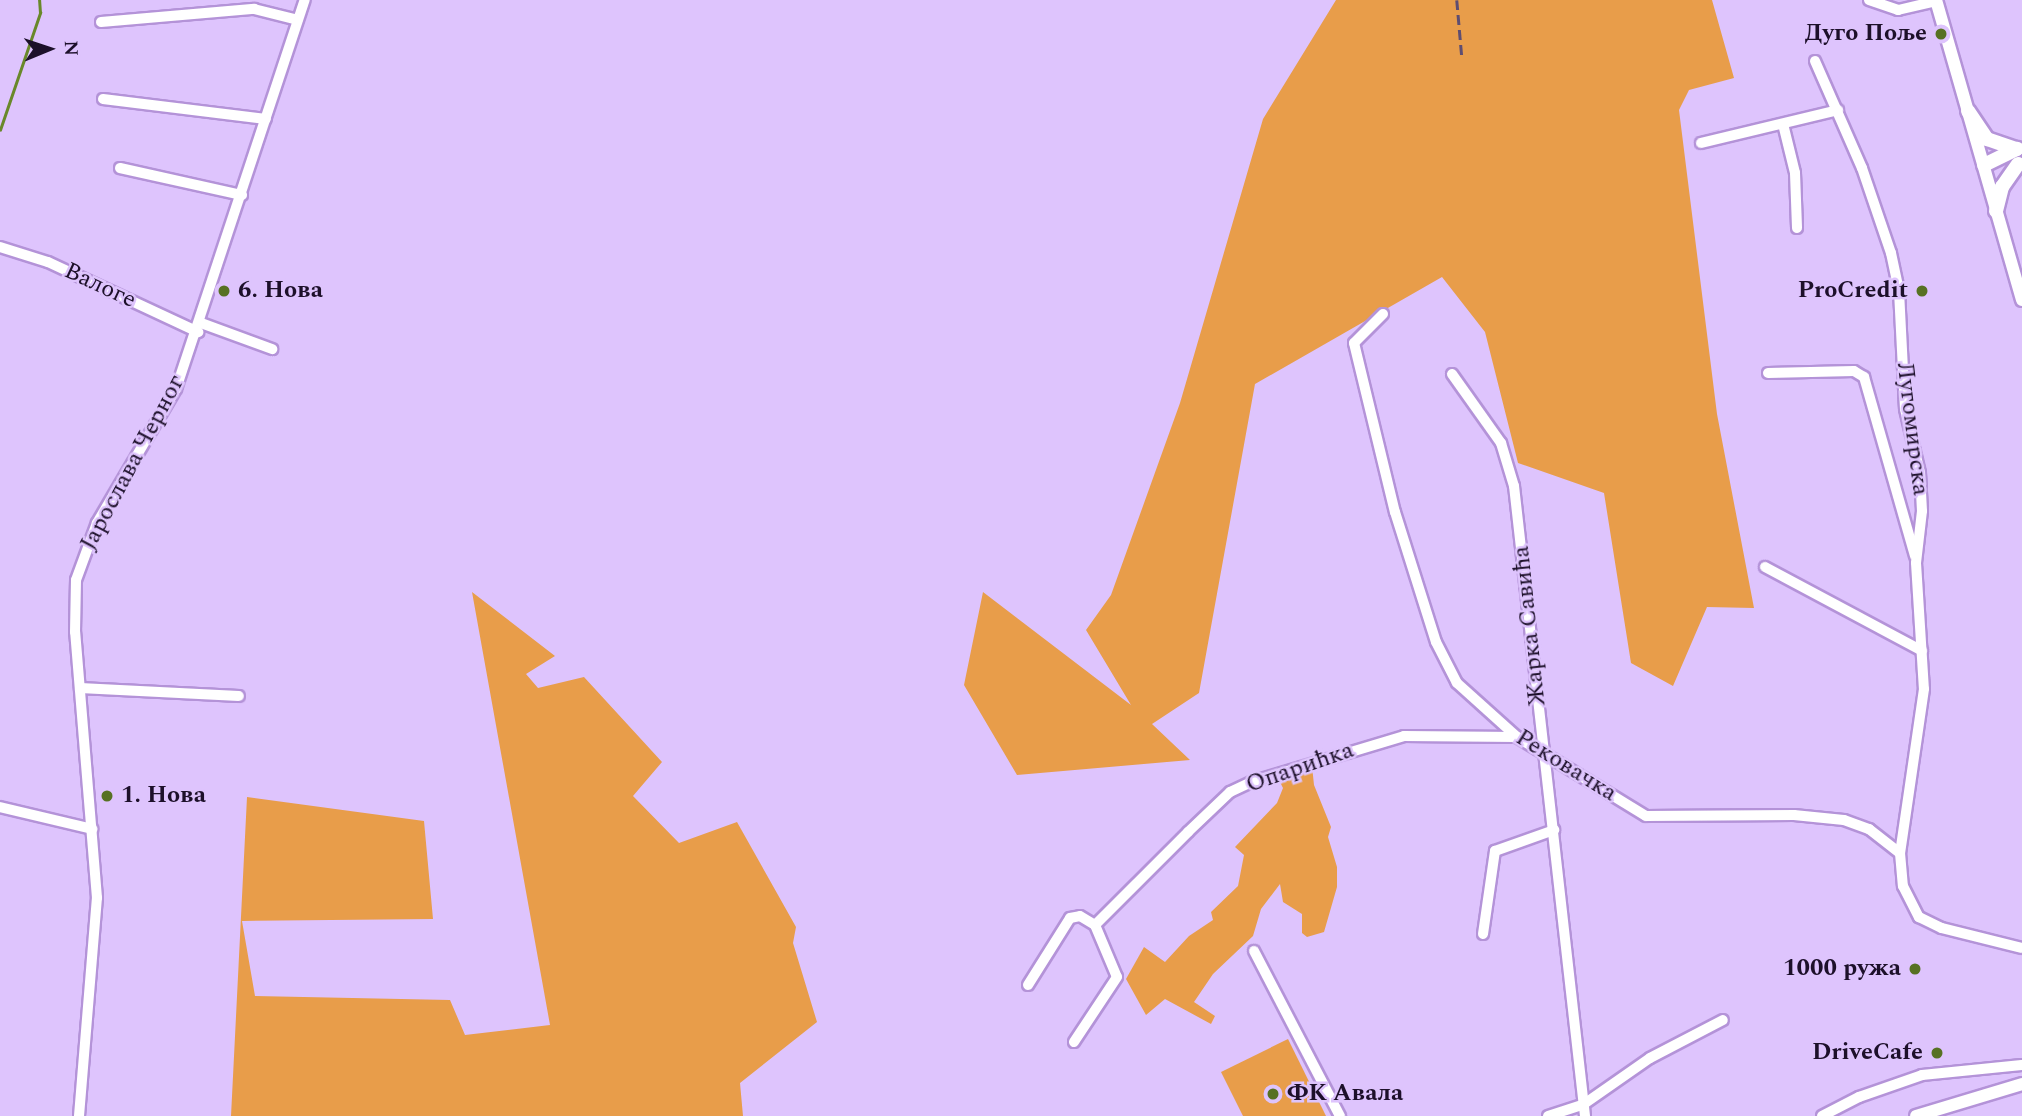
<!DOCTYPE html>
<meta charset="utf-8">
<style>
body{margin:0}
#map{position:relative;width:2022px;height:1116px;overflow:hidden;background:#dec4fd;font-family:Spectral,serif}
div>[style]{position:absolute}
.green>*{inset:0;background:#e89d4a}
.stream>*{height:2.5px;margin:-1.25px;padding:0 1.25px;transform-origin:1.25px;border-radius:1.25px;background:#69882a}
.roads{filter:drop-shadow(2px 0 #b493d8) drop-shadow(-2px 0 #b493d8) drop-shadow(0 2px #b493d8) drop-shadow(0 -2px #b493d8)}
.minor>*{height:10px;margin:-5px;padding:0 5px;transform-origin:5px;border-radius:5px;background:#fff}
.major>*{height:12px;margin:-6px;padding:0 6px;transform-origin:6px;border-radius:6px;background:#fff}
.highway>*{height:14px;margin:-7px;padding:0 7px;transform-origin:7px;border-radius:7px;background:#fff}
.rail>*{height:2.5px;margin-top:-1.25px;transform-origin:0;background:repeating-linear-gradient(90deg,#5e4d71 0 10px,transparent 0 15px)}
.dots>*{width:19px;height:19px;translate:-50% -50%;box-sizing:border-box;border:4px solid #dec4fd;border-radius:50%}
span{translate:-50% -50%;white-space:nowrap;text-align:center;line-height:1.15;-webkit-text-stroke:5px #dec4fd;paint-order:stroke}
.poi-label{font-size:24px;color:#1d102a;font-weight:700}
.right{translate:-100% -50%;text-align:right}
.left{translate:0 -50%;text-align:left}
.street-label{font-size:24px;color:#1d102a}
.north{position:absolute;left:14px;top:14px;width:70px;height:70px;-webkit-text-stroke:5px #dec4fd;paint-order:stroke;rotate:88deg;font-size:19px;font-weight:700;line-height:28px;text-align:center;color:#1d102a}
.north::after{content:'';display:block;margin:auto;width:24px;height:32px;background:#1d102a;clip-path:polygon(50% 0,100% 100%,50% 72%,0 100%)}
</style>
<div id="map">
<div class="green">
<div style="clip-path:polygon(1336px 0,1712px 0,1734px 78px,1689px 90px,1679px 110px,1717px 414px,1754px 608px,1707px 607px,1673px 686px,1631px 663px,1604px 493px,1518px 463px,1485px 332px,1442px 277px,1255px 384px,1199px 693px,1152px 724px,1190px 760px,1017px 775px,964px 685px,983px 592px,1131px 705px,1086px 630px,1111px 595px,1180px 403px,1263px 119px)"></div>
<div style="clip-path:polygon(472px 592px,555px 656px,526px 674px,538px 688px,584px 677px,662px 762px,633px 796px,679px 843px,737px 822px,796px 927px,793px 943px,817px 1022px,740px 1083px,743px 1116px,231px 1116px,247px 797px,424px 821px,433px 919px,242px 921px,255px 996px,450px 1000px,465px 1035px,550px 1025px)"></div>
<div style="clip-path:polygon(1312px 766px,1314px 785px,1331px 827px,1328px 837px,1337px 867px,1337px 887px,1324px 932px,1307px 937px,1302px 933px,1302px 914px,1283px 902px,1280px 884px,1261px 909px,1253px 936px,1213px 974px,1194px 1002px,1215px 1016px,1211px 1024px,1165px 999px,1146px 1015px,1126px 979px,1144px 947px,1165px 962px,1189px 936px,1213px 920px,1211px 912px,1238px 886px,1244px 855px,1235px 847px,1277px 803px,1283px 788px,1277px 776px)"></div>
<div style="clip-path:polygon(1288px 1039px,1326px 1116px,1243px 1116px,1221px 1072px)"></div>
</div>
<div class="stream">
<div style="left:0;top:130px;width:124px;rotate:-71.1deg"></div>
<div style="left:40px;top:13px;width:13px;rotate:-94deg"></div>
</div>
<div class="roads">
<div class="minor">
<div style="left:1869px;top:0;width:31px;rotate:19deg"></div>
<div style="left:1898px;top:10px;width:39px;rotate:-13deg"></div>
<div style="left:101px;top:22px;width:154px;rotate:-4.9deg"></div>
<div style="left:254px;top:9px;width:45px;rotate:14deg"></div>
<div style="left:1815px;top:61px;width:117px;rotate:66.3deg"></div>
<div style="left:1862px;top:168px;width:90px;rotate:71.2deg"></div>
<div style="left:1891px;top:253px;width:39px;rotate:78deg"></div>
<div style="left:1899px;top:291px;width:118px;rotate:87.1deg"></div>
<div style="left:1905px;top:409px;width:66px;rotate:76.8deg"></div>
<div style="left:1920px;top:473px;width:38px;rotate:87deg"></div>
<div style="left:1922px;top:511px;width:52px;rotate:96.6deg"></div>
<div style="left:1916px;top:563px;width:126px;rotate:86.4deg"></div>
<div style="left:1924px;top:689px;width:166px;rotate:98.3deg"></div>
<div style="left:103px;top:99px;width:164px;rotate:7deg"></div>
<div style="left:1783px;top:124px;width:50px;rotate:76.2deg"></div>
<div style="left:1795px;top:173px;width:55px;rotate:87.9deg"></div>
<div style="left:1701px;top:143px;width:141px;rotate:-13.5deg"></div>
<div style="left:120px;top:168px;width:125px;rotate:12.5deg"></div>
<div style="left:0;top:247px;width:50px;rotate:17.4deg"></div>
<div style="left:48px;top:262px;width:166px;rotate:25deg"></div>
<div style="left:1383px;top:314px;width:41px;rotate:135deg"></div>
<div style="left:1354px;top:343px;width:174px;rotate:76.4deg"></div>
<div style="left:1395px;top:512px;width:136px;rotate:72.5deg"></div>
<div style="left:1436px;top:642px;width:46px;rotate:62.9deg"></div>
<div style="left:1457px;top:683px;width:81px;rotate:42deg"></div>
<div style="left:1517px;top:737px;width:151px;rotate:31.5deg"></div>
<div style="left:1646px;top:816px;width:148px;rotate:-0.4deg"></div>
<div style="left:1794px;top:815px;width:50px;rotate:5.7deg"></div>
<div style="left:1844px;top:820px;width:27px;rotate:20deg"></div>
<div style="left:1869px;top:829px;width:39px;rotate:38deg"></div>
<div style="left:1900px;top:853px;width:33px;rotate:85deg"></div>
<div style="left:1903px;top:886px;width:35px;rotate:63deg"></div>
<div style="left:1919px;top:917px;width:25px;rotate:26deg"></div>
<div style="left:1942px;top:928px;width:82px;rotate:14deg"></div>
<div style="left:201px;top:323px;width:76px;rotate:20.1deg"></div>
<div style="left:1768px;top:373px;width:86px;rotate:-1.3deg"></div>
<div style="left:1854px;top:371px;width:12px;rotate:31deg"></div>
<div style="left:1864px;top:377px;width:186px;rotate:74.1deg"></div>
<div style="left:1452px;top:374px;width:85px;rotate:54.6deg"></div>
<div style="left:1501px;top:443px;width:45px;rotate:73.2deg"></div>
<div style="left:1514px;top:486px;width:634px;rotate:83.57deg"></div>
<div style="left:1765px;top:567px;width:178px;rotate:28.1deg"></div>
<div style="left:80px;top:688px;width:159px;rotate:2.9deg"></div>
<div style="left:0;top:807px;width:95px;rotate:13.4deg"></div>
<div style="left:1095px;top:925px;width:132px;rotate:-45deg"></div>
<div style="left:1188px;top:832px;width:58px;rotate:-43.6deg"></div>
<div style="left:1230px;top:792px;width:23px;rotate:-25deg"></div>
<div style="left:1251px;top:782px;width:160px;rotate:-16.7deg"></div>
<div style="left:1404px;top:736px;width:113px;rotate:0.5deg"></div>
<div style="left:1483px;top:934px;width:84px;rotate:-81.8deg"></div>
<div style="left:1495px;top:851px;width:63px;rotate:-19.6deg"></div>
<div style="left:1254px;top:951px;width:186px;rotate:62.5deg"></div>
<div style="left:1028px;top:985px;width:79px;rotate:-57.9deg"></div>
<div style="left:1070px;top:918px;width:10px;rotate:-11deg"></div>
<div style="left:1080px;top:916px;width:17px;rotate:31deg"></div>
<div style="left:1095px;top:925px;width:56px;rotate:67.1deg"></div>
<div style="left:1117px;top:977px;width:78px;rotate:123.5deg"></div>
<div style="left:79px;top:1116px;width:219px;rotate:-85.3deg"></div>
<div style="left:97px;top:898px;width:267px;rotate:-94.7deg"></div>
<div style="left:75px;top:632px;width:52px;rotate:-88.9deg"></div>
<div style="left:76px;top:580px;width:61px;rotate:-69.8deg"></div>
<div style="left:97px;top:523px;width:156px;rotate:-59.5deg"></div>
<div style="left:176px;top:389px;width:410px;rotate:-71.7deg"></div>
<div style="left:1548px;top:1116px;width:38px;rotate:-18deg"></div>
<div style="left:1584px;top:1104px;width:80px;rotate:-34.9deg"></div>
<div style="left:1650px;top:1058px;width:82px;rotate:-27.5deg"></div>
<div style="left:1822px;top:1116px;width:42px;rotate:-27.2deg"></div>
<div style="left:1859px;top:1097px;width:67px;rotate:-19.2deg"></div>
<div style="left:1922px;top:1075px;width:100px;rotate:-5.7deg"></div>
</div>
<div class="major">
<div style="left:1936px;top:0;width:312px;rotate:74deg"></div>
<div style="left:1916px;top:1116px;width:111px;rotate:-16.8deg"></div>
</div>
<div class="highway">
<div style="left:1968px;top:111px;width:34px;rotate:56deg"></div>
<div style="left:1987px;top:139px;width:31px;rotate:19deg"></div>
<div style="left:1984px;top:165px;width:37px;rotate:-26deg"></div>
<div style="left:1996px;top:211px;width:25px;rotate:-76deg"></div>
<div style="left:2002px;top:187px;width:28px;rotate:-55deg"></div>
</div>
</div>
<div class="rail">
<div style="left:1457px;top:0;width:57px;rotate:85deg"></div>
</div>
<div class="dots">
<div style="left:1941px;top:34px;background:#577123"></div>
<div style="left:224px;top:291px;background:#577123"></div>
<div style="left:1922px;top:291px;background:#577123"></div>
<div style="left:107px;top:796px;background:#577123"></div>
<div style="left:1915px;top:969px;background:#577123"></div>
<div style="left:1937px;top:1053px;background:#577123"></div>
<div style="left:1273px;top:1094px;background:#577123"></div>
</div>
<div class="poi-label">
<span class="right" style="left:1927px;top:34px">Дуго Поље</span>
<span class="left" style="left:238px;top:291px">6. Нова</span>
<span class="right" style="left:1908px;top:291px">ProCredit</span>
<span class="left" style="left:121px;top:796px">1. Нова</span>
<span class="right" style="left:1901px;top:969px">1000 ружа</span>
<span class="right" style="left:1923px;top:1053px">DriveCafe</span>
<span class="left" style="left:1287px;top:1094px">ФК Авала</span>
</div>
<div class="street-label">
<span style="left:100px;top:286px;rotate:25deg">Валоге</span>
<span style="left:1912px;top:429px;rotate:83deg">Лугомирска</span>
<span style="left:133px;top:463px;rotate:-62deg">Јарослава Черног</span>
<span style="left:1530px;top:626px;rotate:-96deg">Жарка Савића</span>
<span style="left:1566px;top:766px;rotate:32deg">Рековачка</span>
<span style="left:1300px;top:768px;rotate:-19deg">Опарићка</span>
</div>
<div class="north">N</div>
</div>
